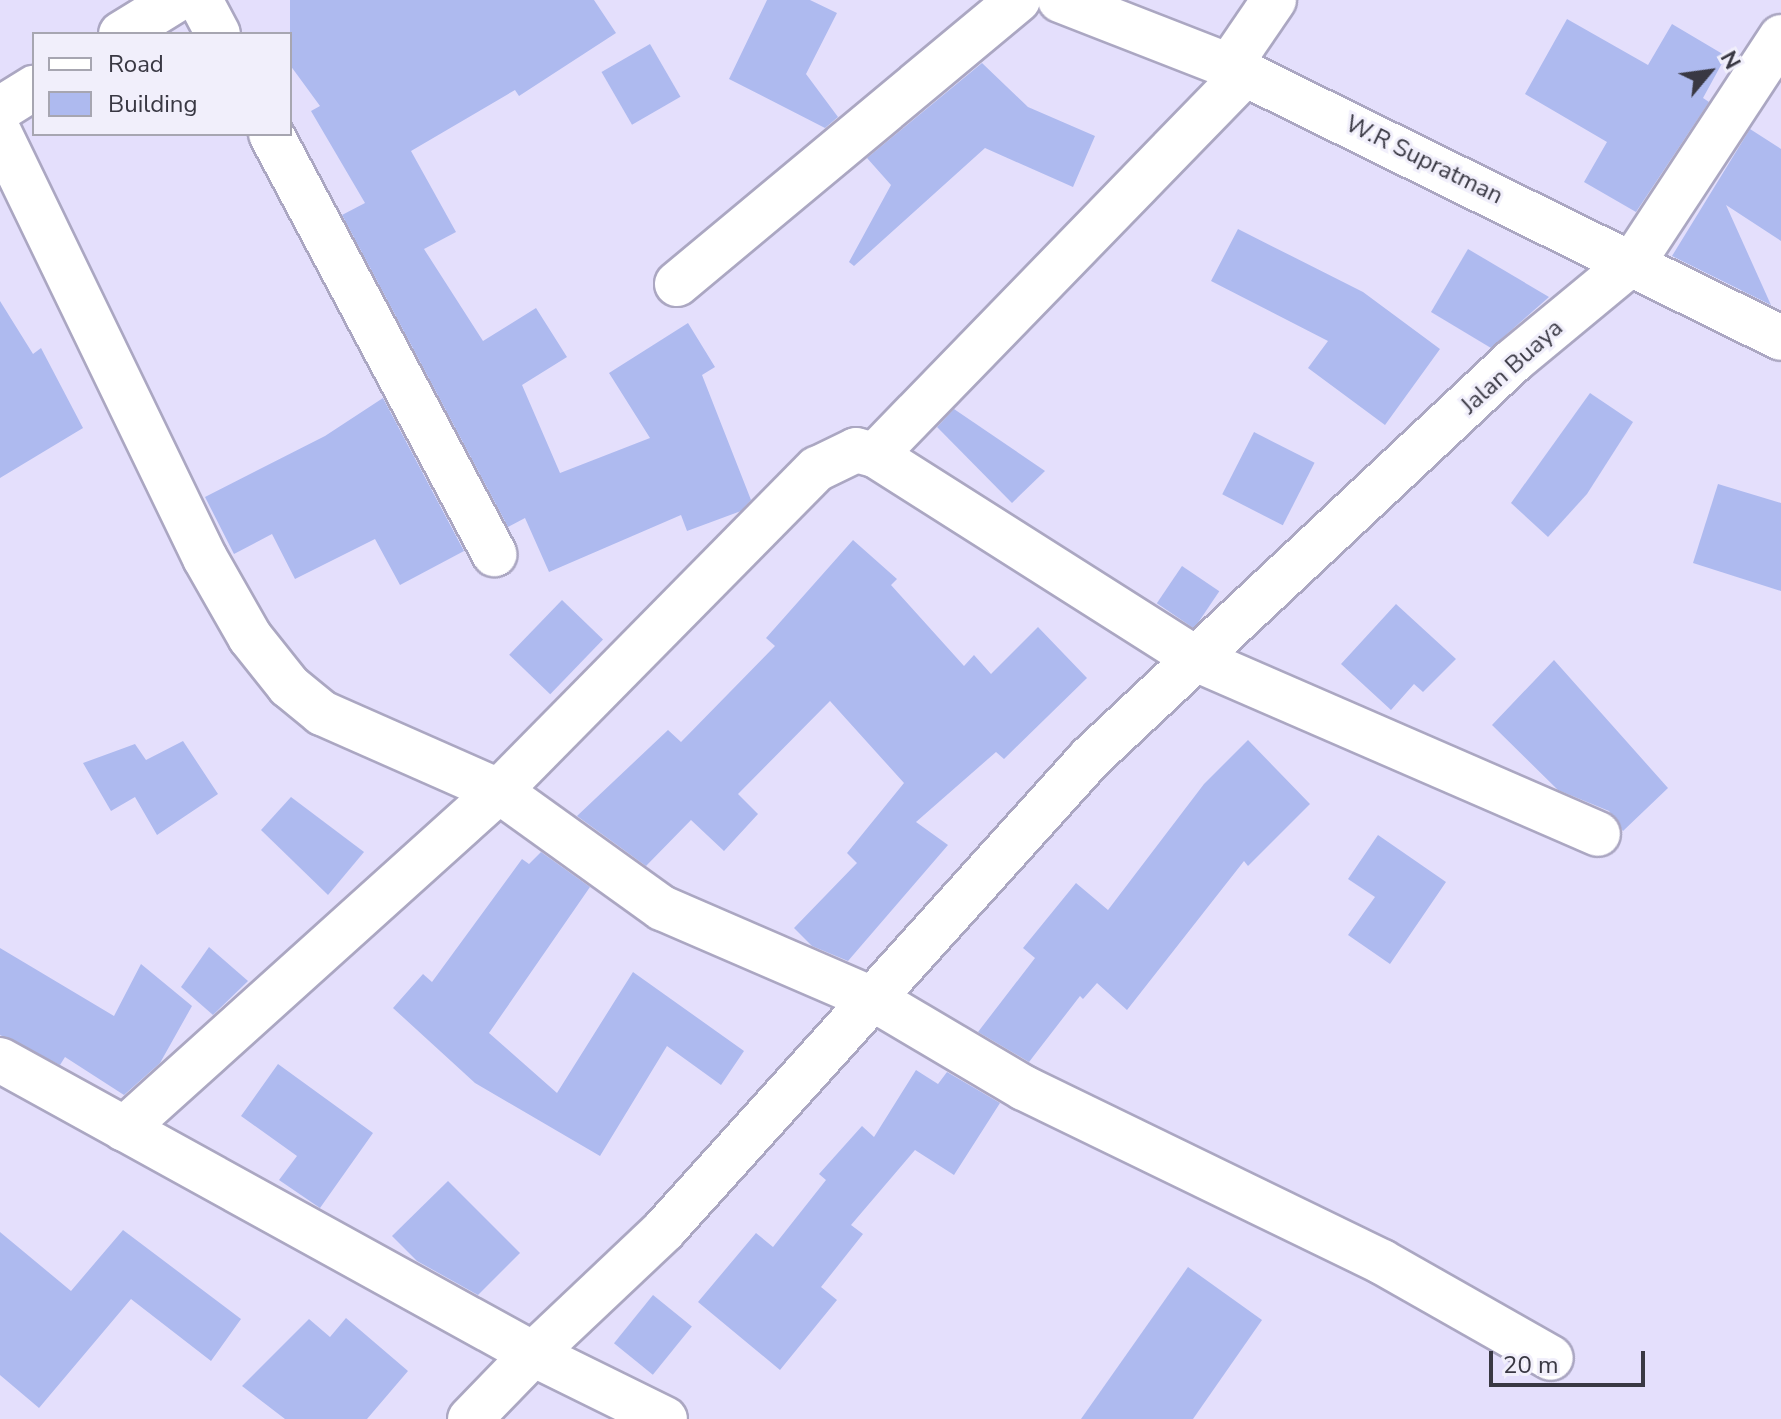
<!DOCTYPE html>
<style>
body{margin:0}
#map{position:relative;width:1781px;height:1419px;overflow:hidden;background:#e4dffc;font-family:"Nunito Sans",sans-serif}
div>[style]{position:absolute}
.building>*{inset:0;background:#aebaef;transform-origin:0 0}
.roads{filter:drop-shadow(2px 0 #aba7c2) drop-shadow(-2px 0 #aba7c2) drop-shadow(0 2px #aba7c2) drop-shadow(0 -2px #aba7c2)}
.minor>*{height:44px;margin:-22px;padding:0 22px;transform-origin:22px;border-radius:22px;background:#fff}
span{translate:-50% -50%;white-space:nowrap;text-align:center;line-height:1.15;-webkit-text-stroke:6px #f1effb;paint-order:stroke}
.street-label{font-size:24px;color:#393843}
.legend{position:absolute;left:32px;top:32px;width:260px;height:104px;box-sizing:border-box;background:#f1effb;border:2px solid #a7a6b1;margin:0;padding:10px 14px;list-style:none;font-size:24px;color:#393843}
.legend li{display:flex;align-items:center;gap:16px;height:40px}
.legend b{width:40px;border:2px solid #a7a6b1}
.north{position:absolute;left:1669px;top:32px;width:80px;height:80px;-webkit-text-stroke:6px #f1effb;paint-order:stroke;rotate:61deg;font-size:22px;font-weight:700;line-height:32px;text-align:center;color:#393843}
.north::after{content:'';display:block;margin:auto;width:28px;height:36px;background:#393843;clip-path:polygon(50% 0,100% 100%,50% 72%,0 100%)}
.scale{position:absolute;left:1489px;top:1351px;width:156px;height:36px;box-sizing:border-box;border:4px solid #393843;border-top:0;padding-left:10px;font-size:24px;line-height:28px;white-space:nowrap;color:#393843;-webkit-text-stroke:6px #f1effb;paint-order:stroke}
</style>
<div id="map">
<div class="building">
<div style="clip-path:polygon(290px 0,594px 0,616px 33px,519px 96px,515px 90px,411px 151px,456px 232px,424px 249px,483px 341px,536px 308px,567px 357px,522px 385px,560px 473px,650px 438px,609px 373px,688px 323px,715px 367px,702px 375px,751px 500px,741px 511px,687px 531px,681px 515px,549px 572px,525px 518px,508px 527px,342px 215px,365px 203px,311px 111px,320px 106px,290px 65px)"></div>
<div style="clip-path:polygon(767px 0,810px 0,837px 13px,806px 74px,838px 117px,825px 128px,729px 79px)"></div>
<div style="clip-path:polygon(1567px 19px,1648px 65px,1672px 24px,1726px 56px,1703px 98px,1709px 102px,1636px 212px,1584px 182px,1607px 142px,1525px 94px)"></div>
<div style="left:650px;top:44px;width:61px;height:56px;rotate:60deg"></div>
<div style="clip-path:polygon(982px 63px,1028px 107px,1095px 136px,1073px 187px,985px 148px,854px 266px,849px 262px,891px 185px,867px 158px)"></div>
<div style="clip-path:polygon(1750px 129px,1781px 149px,1781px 241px,1726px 205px,1771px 305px,1672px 256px)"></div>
<div style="clip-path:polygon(1238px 229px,1363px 292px,1440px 349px,1385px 425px,1308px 368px,1328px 341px,1211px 281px)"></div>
<div style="clip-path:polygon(1468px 249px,1549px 297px,1491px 348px,1431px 312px)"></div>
<div style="clip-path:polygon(0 301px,33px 354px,41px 348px,83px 428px,0 478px)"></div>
<div style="clip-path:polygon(1590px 393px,1633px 422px,1587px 494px,1548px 537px,1511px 503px)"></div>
<div style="clip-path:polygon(383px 398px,464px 551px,400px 585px,375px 539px,295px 579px,272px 534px,234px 554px,205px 497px,325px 436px)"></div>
<div style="clip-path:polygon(954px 409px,1045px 471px,1012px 503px,937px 427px)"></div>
<div style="left:1254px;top:432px;width:68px;height:70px;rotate:27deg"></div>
<div style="clip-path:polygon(1718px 484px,1781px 503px,1781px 591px,1693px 563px)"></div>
<div style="clip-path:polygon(853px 540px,897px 579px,891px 585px,964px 666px,974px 655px,991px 674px,1038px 627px,1087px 678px,1004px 759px,996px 752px,916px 822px,948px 845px,848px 961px,812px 946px,794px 928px,857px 863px,847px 853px,904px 783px,830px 701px,738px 794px,758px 814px,724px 851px,691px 820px,646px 866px,577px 816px,668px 730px,681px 742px,775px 646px,766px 638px)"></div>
<div style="left:1182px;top:566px;width:45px;height:45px;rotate:34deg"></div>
<div style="left:562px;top:600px;width:57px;height:76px;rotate:44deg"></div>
<div style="clip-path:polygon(1396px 604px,1456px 659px,1423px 692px,1414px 684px,1391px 710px,1341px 664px)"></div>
<div style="clip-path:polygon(1554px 660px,1668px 788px,1623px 831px,1609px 811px,1558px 790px,1492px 725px)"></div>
<div style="clip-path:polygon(1248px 740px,1310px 804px,1248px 866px,1244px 861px,1127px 1010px,1097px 983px,1083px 999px,1080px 996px,1029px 1062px,978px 1032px,1035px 958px,1023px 948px,1076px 883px,1108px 910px,1204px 784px)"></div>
<div style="clip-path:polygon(183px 741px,218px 794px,157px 835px,135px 797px,111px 811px,83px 763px,135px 744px,146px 760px)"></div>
<div style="clip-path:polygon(291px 797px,364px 852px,328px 895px,261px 830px)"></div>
<div style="clip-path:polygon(1378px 835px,1446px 882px,1390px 964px,1348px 935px,1375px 897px,1348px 879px)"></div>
<div style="clip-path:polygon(541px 852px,590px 887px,489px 1033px,557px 1093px,633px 972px,744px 1051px,721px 1085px,667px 1046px,600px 1156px,475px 1083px,393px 1008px,423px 974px,432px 982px,522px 859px,529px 864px)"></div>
<div style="clip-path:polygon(209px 947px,248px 981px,213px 1015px,181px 987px)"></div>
<div style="clip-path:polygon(0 948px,114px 1016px,141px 964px,192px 1006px,160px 1063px,124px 1095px,65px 1057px,60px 1065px,0 1035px)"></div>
<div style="clip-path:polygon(278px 1064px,373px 1133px,320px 1208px,279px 1180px,297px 1156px,241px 1116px)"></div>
<div style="clip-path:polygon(916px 1070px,938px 1084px,947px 1072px,1000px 1103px,954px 1175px,915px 1150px,851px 1225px,863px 1234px,821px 1287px,837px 1300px,780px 1370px,698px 1302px,756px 1233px,773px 1247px,826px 1180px,819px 1174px,862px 1126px,874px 1137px)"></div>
<div style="clip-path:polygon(448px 1181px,520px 1253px,478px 1295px,417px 1261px,392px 1236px)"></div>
<div style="clip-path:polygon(123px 1230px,241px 1319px,211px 1361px,131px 1299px,39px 1408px,0 1375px,0 1232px,71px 1291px)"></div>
<div style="clip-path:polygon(1188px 1267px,1262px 1320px,1193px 1419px,1081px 1419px)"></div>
<div style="left:653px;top:1295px;width:50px;height:62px;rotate:39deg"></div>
<div style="clip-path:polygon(346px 1318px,408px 1371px,367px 1419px,285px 1419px,242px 1386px,309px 1319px,330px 1337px)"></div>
</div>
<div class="roads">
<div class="minor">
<div style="left:200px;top:0;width:38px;rotate:62deg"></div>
<div style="left:1060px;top:0;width:181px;rotate:21.3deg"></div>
<div style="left:1229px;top:66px;width:615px;rotate:26.23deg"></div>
<div style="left:121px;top:34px;width:65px;rotate:-31.7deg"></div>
<div style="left:1229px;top:66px;width:80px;rotate:-55.7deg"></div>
<div style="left:0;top:109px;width:40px;rotate:-32deg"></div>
<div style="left:0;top:134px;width:471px;rotate:64.2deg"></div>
<div style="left:205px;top:558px;width:91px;rotate:60.3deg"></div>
<div style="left:250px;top:637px;width:63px;rotate:51.5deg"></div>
<div style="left:289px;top:686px;width:43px;rotate:39.3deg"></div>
<div style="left:322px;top:713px;width:193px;rotate:23.8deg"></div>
<div style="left:499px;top:791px;width:201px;rotate:35.7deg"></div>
<div style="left:662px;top:908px;width:232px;rotate:23.4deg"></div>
<div style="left:875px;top:1000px;width:173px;rotate:30.6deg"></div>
<div style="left:1024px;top:1088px;width:398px;rotate:25.9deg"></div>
<div style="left:1382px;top:1262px;width:194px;rotate:29.6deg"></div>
<div style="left:271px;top:134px;width:476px;rotate:62deg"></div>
<div style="left:677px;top:284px;width:444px;rotate:-39.8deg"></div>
<div style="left:875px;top:455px;width:531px;rotate:-45.84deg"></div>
<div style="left:0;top:1060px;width:609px;rotate:28.88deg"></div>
<div style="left:533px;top:1354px;width:180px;rotate:-43.4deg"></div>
<div style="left:664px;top:1230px;width:636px;rotate:-47.93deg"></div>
<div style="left:1090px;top:758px;width:580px;rotate:-43.18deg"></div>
<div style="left:1513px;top:361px;width:157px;rotate:-39.6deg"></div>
<div style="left:1634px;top:261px;width:268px;rotate:-56.7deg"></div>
<div style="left:124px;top:1129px;width:505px;rotate:-42.03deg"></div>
<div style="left:499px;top:791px;width:453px;rotate:-45.4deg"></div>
<div style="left:817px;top:469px;width:43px;rotate:-26deg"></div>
<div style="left:856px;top:450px;width:20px;rotate:15deg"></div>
<div style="left:875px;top:455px;width:383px;rotate:32.4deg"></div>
<div style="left:1198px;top:660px;width:436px;rotate:23.5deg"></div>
<div style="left:470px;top:1419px;width:91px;rotate:-45.9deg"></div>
<div style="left:533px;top:1354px;width:147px;rotate:26.2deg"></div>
</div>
</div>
<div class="street-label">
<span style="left:1424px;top:160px;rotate:26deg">W.R Supratman</span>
<span style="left:1512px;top:367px;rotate:-42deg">Jalan Buaya</span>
</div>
<ul class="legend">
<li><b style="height:10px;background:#fff"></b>Road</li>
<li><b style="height:22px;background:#aebaef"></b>Building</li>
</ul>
<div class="north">N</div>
<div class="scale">20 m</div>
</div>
